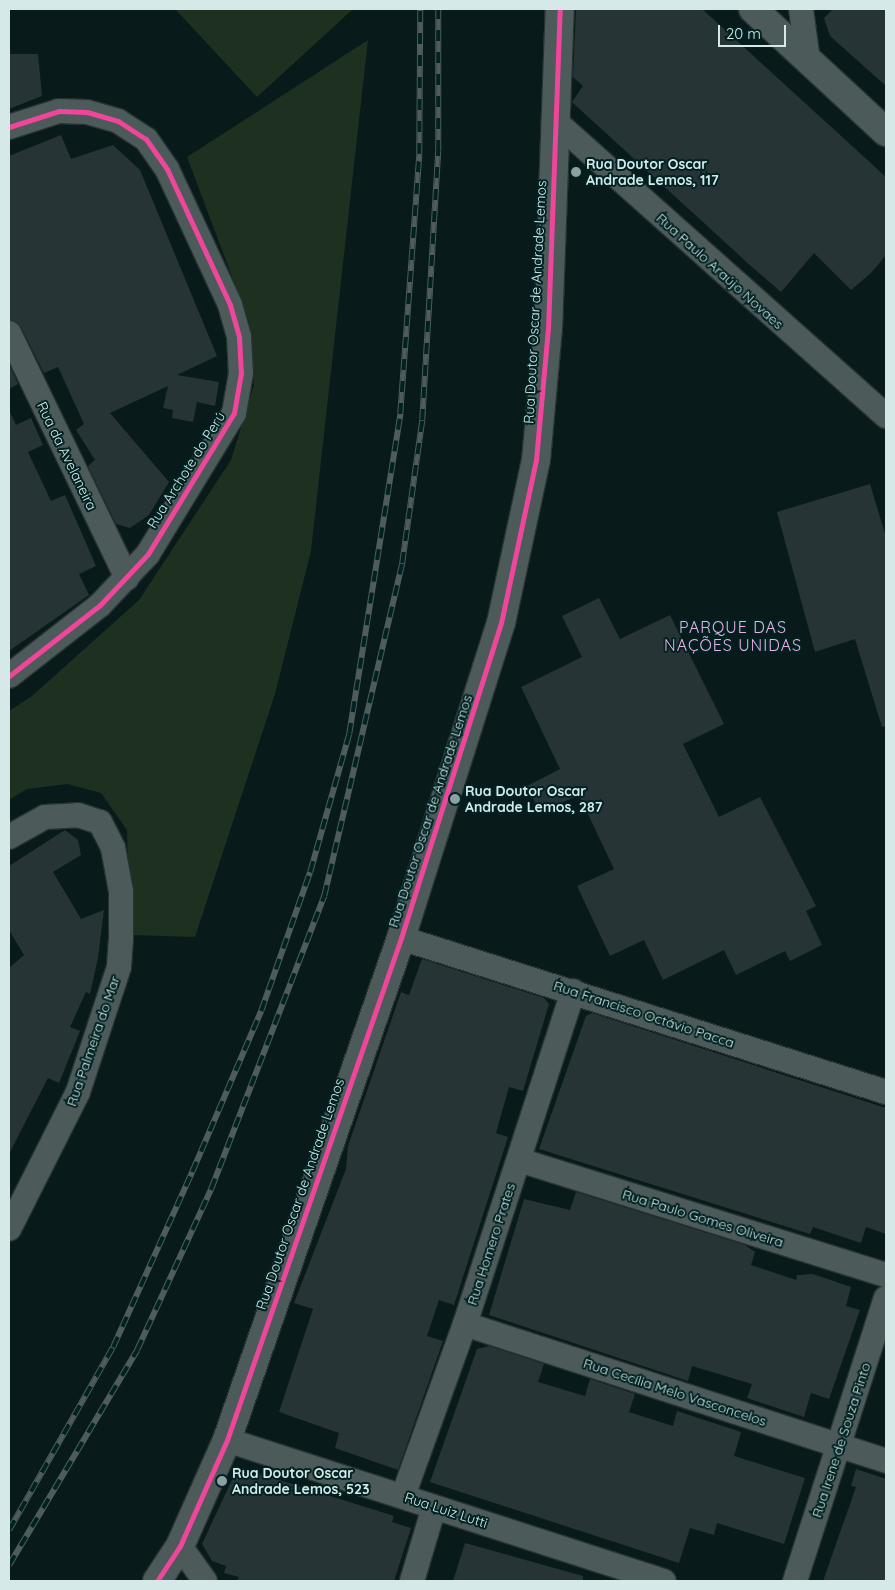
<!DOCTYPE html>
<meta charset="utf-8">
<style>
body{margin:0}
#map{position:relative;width:895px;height:1590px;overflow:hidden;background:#081a1a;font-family:Quicksand,sans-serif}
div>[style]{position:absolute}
.green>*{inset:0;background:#1e301f}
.building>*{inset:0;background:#273436}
.roads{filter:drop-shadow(1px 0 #273333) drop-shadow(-1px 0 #273333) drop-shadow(0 1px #273333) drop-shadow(0 -1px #273333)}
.minor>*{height:24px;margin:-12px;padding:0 12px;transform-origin:12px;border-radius:12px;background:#4d5a5a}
.tertiary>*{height:28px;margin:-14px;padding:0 14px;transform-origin:14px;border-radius:14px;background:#4d5a5a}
.rail>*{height:5.5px;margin-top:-2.75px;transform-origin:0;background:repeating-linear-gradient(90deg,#022 0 11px,#4f5c5c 0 22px);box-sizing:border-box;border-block:1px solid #4f5c5c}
.cycleway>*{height:5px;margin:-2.5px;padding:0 2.5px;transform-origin:2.5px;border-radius:2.5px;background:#ed469a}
.dots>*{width:14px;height:14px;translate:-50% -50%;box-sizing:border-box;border:2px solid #022;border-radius:50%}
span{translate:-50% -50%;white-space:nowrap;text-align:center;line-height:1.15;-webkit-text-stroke:4px #022;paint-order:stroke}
.poi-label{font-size:14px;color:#d6e9e9;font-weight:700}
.left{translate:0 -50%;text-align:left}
.street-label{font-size:14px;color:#d6e9e9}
.quarter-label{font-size:16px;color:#edb0e6;letter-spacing:1px}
.frame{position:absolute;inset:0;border:10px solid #d6e9e9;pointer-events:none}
.scale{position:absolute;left:718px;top:25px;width:68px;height:22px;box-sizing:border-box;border:2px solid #d6e9e9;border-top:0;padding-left:6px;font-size:15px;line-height:18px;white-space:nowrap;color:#d6e9e9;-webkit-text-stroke:4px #022;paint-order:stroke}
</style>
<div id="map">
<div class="green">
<div style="clip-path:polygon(175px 9px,352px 9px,352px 10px,257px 97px)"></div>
<div style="clip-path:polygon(368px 40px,311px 551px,275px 694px,195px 937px,129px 935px,127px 830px,101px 793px,67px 784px,27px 789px,9px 800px,9px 711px,32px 696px,139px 600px,231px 460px,254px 385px,249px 322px,187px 157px)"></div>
</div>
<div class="building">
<div style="clip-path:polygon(576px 9px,702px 9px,886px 177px,886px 255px,871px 273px,851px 290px,814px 253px,781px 292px,752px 267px,572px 102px,583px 86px,573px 77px)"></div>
<div style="clip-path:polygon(833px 9px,886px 9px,886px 86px,830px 36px,824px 18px)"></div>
<div style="clip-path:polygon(9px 54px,38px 54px,42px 96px,9px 109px)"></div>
<div style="clip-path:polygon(61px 135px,71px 159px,113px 145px,140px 170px,217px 356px,177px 375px,219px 382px,215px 406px,197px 402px,193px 422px,172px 418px,173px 410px,163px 408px,168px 386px,110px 413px,169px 482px,149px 515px,130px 528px,116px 524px,88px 466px,95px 460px,76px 430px,84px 424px,58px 367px,44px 373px,21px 327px,9px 319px,9px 156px)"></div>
<div style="clip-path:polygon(9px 364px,18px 384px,9px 389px)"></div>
<div style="clip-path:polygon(9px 410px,16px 425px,31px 418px,43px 445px,28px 452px,51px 501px,65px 495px,96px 566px,79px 574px,89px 595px,9px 651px)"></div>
<div style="clip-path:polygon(870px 484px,886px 537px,886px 726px,882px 727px,855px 639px,815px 652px,777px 512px)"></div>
<div style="clip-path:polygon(599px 598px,620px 639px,670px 615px,724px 724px,683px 744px,719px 817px,760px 797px,816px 906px,806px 911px,822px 945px,790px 961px,785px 951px,736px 975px,724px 950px,663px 980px,644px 940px,610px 956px,577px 886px,614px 869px,579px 795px,540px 813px,527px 786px,560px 769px,521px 687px,582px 657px,562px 616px)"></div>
<div style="clip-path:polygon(65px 830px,78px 840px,81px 855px,53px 872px,81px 919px,104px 910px,98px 958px,90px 994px,86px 992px,70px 1027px,80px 1031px,59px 1083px,48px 1078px,9px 1154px,9px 968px,24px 955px,9px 930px,9px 866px)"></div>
<div style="clip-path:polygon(422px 959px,544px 998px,549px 1004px,523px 1091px,509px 1087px,496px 1133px,508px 1137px,454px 1305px,439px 1300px,427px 1336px,443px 1341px,398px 1470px,335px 1448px,339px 1433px,279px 1412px,313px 1309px,294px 1303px,346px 1169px,348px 1146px,401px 992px,409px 995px)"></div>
<div style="clip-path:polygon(592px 1013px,886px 1108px,886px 1234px,866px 1227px,861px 1243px,813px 1227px,810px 1234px,539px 1149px,586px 1016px)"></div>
<div style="clip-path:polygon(576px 1192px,745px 1245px,755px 1252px,751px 1265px,796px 1280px,797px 1275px,813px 1274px,851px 1287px,846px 1306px,860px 1310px,829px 1399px,811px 1393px,804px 1417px,747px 1398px,752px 1384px,692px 1366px,688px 1381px,489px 1315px,524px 1199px,570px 1210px)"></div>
<div style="clip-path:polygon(489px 1346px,544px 1364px,538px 1382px,585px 1396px,590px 1379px,635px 1394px,629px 1412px,673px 1426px,677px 1411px,741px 1432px,734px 1456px,805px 1478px,784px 1544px,717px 1523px,714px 1535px,690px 1528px,679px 1563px,430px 1482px,477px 1349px)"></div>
<div style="clip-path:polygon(238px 1467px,394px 1516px,392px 1522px,411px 1528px,394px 1581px,237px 1581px,239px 1577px,224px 1573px,226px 1566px,212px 1561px,202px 1544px)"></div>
<div style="clip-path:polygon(856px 1469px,886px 1479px,886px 1495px,882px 1494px,886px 1495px,886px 1581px,823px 1581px,856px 1487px,851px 1486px)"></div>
<div style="clip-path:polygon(465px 1543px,583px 1576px,583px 1581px,453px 1581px)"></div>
</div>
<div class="roads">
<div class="minor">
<div style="left:801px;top:9px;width:52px;rotate:82.3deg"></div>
<div style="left:556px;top:122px;width:442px;rotate:41.7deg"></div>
<div style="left:9px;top:127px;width:52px;rotate:-17.7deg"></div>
<div style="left:59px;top:111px;width:28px;rotate:2deg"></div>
<div style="left:87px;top:112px;width:32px;rotate:16deg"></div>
<div style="left:118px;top:121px;width:33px;rotate:33deg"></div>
<div style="left:146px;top:139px;width:37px;rotate:55deg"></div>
<div style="left:167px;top:169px;width:150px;rotate:65.1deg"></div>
<div style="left:230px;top:305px;width:33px;rotate:74deg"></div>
<div style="left:239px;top:337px;width:36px;rotate:87deg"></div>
<div style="left:241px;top:373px;width:41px;rotate:99.9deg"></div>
<div style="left:234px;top:413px;width:165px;rotate:121.4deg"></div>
<div style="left:148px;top:554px;width:70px;rotate:133.3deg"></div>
<div style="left:100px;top:605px;width:115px;rotate:142deg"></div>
<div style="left:9px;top:333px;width:272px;rotate:64.3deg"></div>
<div style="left:9px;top:837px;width:41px;rotate:-29.1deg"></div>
<div style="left:45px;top:817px;width:33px;rotate:-3deg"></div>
<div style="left:78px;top:815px;width:23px;rotate:18deg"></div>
<div style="left:100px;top:822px;width:29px;rotate:63deg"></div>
<div style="left:113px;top:848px;width:44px;rotate:79.5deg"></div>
<div style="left:121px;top:891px;width:47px;rotate:90deg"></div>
<div style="left:121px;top:938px;width:29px;rotate:94deg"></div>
<div style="left:119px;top:967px;width:132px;rotate:108.2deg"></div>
<div style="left:78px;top:1092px;width:153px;rotate:116.7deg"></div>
<div style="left:401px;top:938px;width:509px;rotate:17.62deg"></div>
<div style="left:519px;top:1160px;width:385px;rotate:17.4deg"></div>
<div style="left:465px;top:1324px;width:443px;rotate:18deg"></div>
<div style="left:227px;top:1440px;width:459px;rotate:17.9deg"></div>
<div style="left:403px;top:1496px;width:183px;rotate:-70.2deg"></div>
<div style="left:465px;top:1324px;width:350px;rotate:-72deg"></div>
<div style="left:180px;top:1546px;width:43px;rotate:54.5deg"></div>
<div style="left:412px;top:1581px;width:77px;rotate:-73.4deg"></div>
<div style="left:795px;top:1581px;width:297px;rotate:-72.2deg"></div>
</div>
<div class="tertiary">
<div style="left:753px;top:9px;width:181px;rotate:42.8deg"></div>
<div style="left:157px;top:1581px;width:42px;rotate:-56.7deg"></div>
<div style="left:180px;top:1546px;width:116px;rotate:-66.1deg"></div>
<div style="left:227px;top:1440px;width:531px;rotate:-70.88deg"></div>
<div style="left:401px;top:938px;width:330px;rotate:-72.4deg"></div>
<div style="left:501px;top:623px;width:167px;rotate:-77.9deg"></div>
<div style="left:536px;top:460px;width:132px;rotate:-84.8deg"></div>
<div style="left:548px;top:329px;width:320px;rotate:-87.9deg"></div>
</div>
</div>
<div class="rail">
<div style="left:9px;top:1530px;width:210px;rotate:-60.4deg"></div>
<div style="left:113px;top:1347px;width:192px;rotate:-65.7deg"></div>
<div style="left:192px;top:1172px;width:175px;rotate:-66.8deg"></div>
<div style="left:261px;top:1011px;width:147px;rotate:-70.6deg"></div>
<div style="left:310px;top:872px;width:143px;rotate:-74.2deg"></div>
<div style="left:349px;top:734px;width:324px;rotate:-80.9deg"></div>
<div style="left:400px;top:414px;width:261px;rotate:-85.8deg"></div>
<div style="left:419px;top:154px;width:145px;rotate:-89.6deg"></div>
<div style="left:9px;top:1565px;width:250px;rotate:-59.2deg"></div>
<div style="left:137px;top:1350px;width:177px;rotate:-65.3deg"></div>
<div style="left:211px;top:1189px;width:314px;rotate:-68.9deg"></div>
<div style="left:324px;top:896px;width:342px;rotate:-76.8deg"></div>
<div style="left:402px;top:563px;width:144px;rotate:-82deg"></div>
<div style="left:422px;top:420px;width:269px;rotate:-86.6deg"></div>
<div style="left:438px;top:151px;width:142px;rotate:-90deg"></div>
</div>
<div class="cycleway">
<div style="left:9px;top:127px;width:52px;rotate:-17.7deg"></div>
<div style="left:59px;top:111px;width:28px;rotate:2deg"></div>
<div style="left:87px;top:112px;width:32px;rotate:16deg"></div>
<div style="left:118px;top:121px;width:33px;rotate:33deg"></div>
<div style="left:146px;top:139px;width:37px;rotate:55deg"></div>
<div style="left:167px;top:169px;width:150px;rotate:65.1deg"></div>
<div style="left:230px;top:305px;width:33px;rotate:74deg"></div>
<div style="left:239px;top:337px;width:36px;rotate:87deg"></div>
<div style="left:241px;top:373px;width:41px;rotate:99.9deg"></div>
<div style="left:234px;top:413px;width:165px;rotate:121.4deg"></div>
<div style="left:148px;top:554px;width:70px;rotate:133.3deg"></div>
<div style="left:100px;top:605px;width:115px;rotate:142deg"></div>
<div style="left:157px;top:1581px;width:42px;rotate:-56.7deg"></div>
<div style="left:180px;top:1546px;width:116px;rotate:-66.1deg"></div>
<div style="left:227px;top:1440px;width:531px;rotate:-70.88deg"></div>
<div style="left:401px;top:938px;width:330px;rotate:-72.4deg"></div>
<div style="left:501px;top:623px;width:167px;rotate:-77.9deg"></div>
<div style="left:536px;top:460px;width:132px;rotate:-84.8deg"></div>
<div style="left:548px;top:329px;width:320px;rotate:-87.9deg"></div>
</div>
<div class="dots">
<div style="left:576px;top:172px;background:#8ea1a1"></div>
<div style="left:455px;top:799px;background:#8ea1a1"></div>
<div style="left:222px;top:1481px;background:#8ea1a1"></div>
</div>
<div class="poi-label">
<span class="left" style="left:586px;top:172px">Rua Doutor Oscar<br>Andrade Lemos, 117</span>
<span class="left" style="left:465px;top:799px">Rua Doutor Oscar<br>Andrade Lemos, 287</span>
<span class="left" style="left:232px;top:1481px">Rua Doutor Oscar<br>Andrade Lemos, 523</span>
</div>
<div class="street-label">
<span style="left:720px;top:271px;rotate:42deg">Rua Paulo Araújo Novaes</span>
<span style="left:535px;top:302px;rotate:-87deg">Rua Doutor Oscar de Andrade Lemos</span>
<span style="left:67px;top:456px;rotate:64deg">Rua da Avelaneira</span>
<span style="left:186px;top:470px;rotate:-58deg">Rua Archote do Perú</span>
<span style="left:430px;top:811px;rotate:-72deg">Rua Doutor Oscar de Andrade Lemos</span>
<span style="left:644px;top:1014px;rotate:18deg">Rua Francisco Octávio Pacca</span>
<span style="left:93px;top:1041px;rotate:-71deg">Rua Palmeira do Mar</span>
<span style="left:300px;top:1194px;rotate:-71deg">Rua Doutor Oscar de Andrade Lemos</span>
<span style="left:703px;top:1218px;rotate:17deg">Rua Paulo Gomes Oliveira</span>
<span style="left:491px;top:1244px;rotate:-72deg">Rua Homero Prates</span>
<span style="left:675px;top:1392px;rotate:18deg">Rua Cecília Melo Vasconcelos</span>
<span style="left:841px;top:1440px;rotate:-72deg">Rua Irene de Souza Pinto</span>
<span style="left:446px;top:1510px;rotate:18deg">Rua Luiz Lutti</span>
</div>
<div class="quarter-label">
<span style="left:733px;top:636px">PARQUE DAS<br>NAÇÕES UNIDAS</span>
</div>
<div class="frame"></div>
<div class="scale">20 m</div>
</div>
